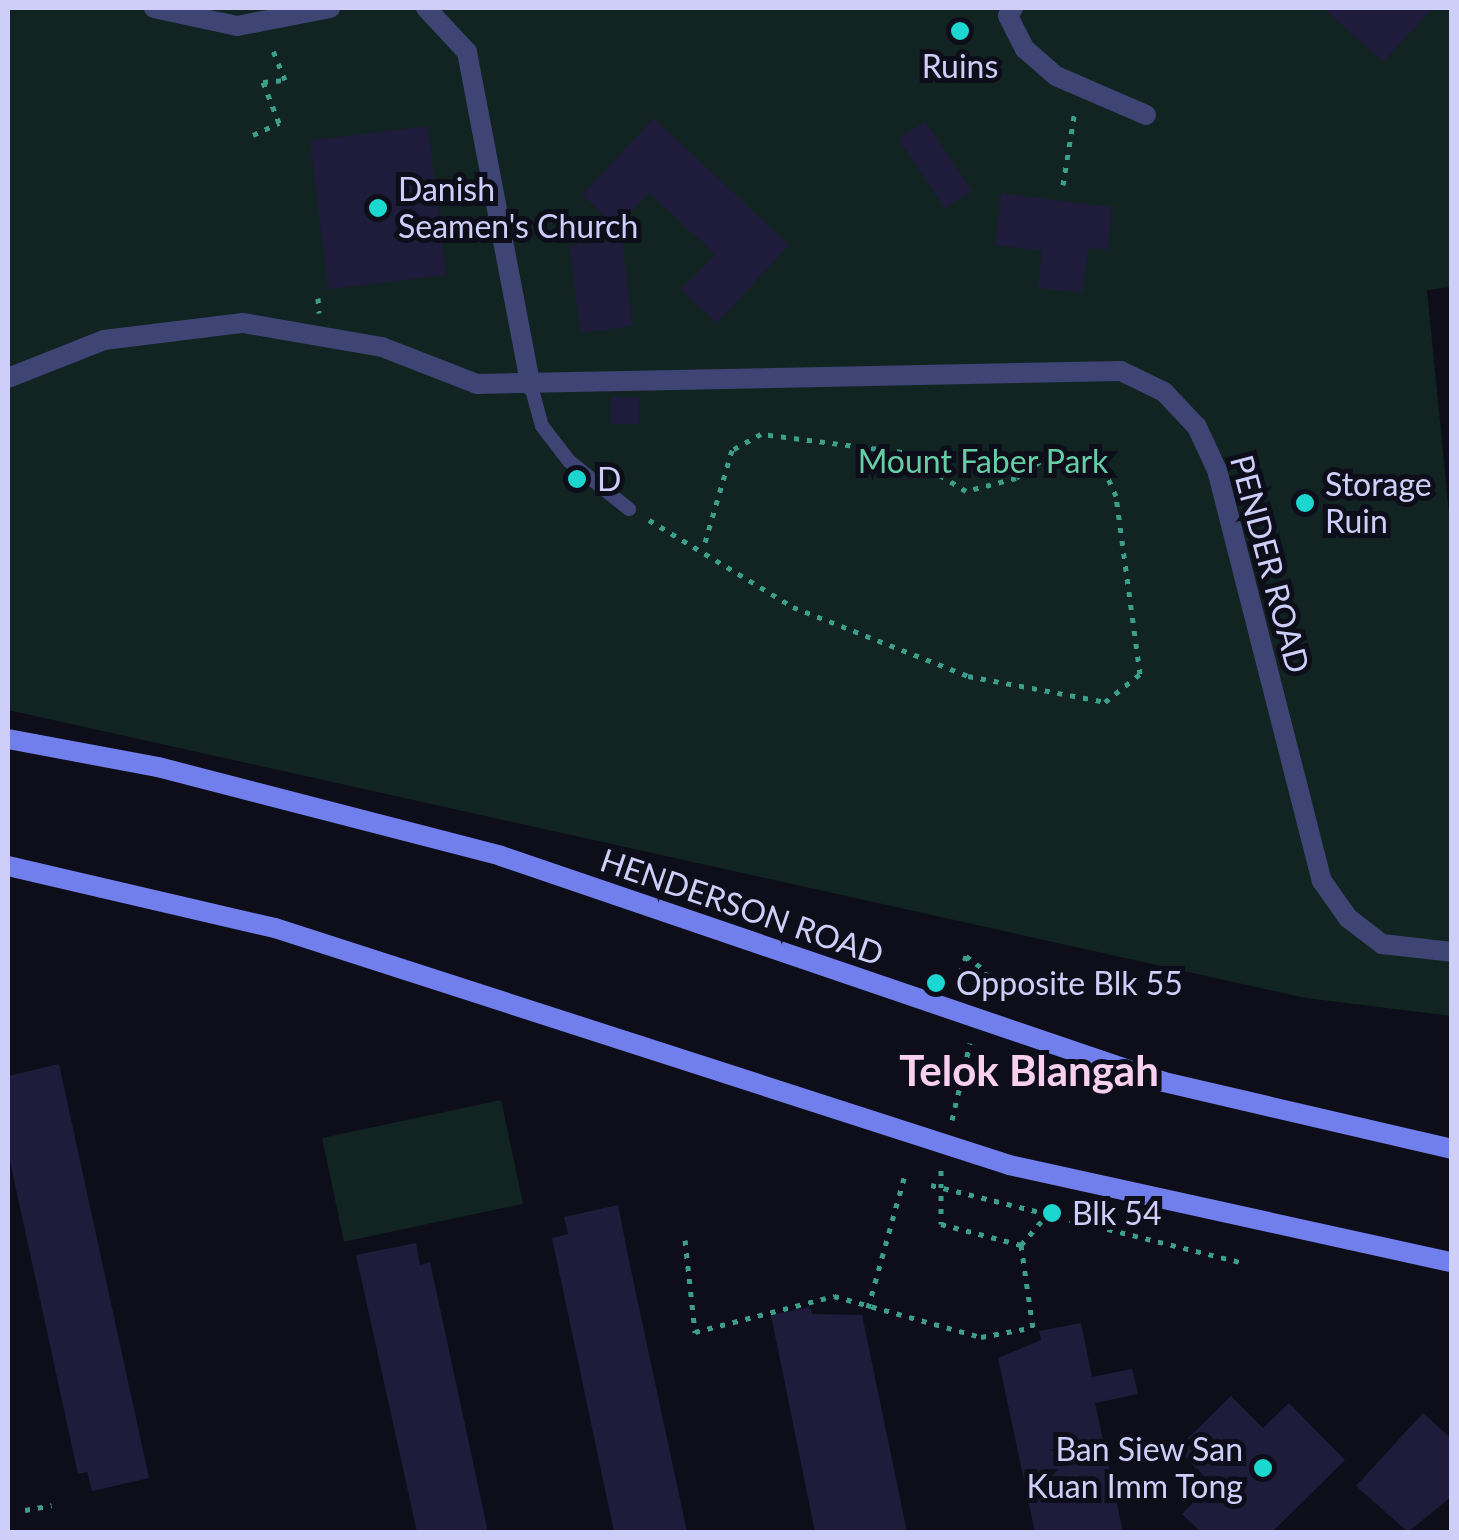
<!DOCTYPE html>
<style>
body{margin:0}
#map{position:relative;width:1459px;height:1540px;overflow:hidden;background:#0e0e1b;font-family:Lato,sans-serif}
div>[style]{position:absolute}
.green>*{inset:0;background:#112421;transform-origin:0 0}
.building>*{inset:0;background:#1e1c3a;transform-origin:0 0}
.path>*{height:5px;margin-top:-2.5px;transform-origin:0;background:repeating-linear-gradient(90deg,#3b9f8b 0 5px,transparent 0 13px)}
.lane>*{height:14px;margin:-7px;padding:0 7px;transform-origin:7px;border-radius:7px;background:#3e4474}
.street>*{height:20px;margin:-10px;padding:0 10px;transform-origin:10px;border-radius:10px;background:#3e4474}
.secondary>*{height:20px;margin:-10px;padding:0 10px;transform-origin:10px;border-radius:10px;background:#717fed}
.dots>*{width:28px;height:28px;translate:-50% -50%;box-sizing:border-box;border:5px solid #0e0e1b;border-radius:50%}
span{translate:-50% -50%;white-space:nowrap;text-align:center;line-height:1.15;-webkit-text-stroke:10px #0e0e1b;paint-order:stroke}
.poi-label{font-size:32px;color:#cecff9}
.left{translate:0 -50%;text-align:left}
.right{translate:-100% -50%;text-align:right}
.park-label{font-size:32px;color:#65cea5}
.street-label{font-size:32px;color:#cecff9}
.district-label{font-size:42px;color:#f9d0f0;font-weight:700}
.frame{position:absolute;inset:0;border:10px solid #cecff9;pointer-events:none}
</style>
<div id="map">
<div class="green">
<div style="clip-path:polygon(8px 8px,1451px 8px,1451px 287px,1427px 290px,1452px 544px,1451px 1016px,1306px 998px,8px 710px)"></div>
<div style="left:501px;top:1100px;width:106px;height:183px;rotate:78deg"></div>
</div>
<div class="building">
<div style="clip-path:polygon(1323px 8px,1433px 8px,1383px 62px)"></div>
<div style="clip-path:polygon(654px 118px,789px 245px,717px 323px,681px 290px,715px 254px,649px 193px,617px 227px,582px 195px)"></div>
<div style="left:925px;top:121px;width:84px;height:32px;rotate:56deg"></div>
<div style="left:428px;top:126px;width:150px;height:119px;rotate:83deg"></div>
<div style="clip-path:polygon(1001px 193px,1112px 207px,1108px 250px,1088px 248px,1083px 293px,1038px 288px,1042px 251px,995px 245px)"></div>
<div style="left:622px;top:239px;width:88px;height:53px;rotate:83deg"></div>
<div style="left:611px;top:397px;width:28px;height:27px"></div>
<div style="clip-path:polygon(59px 1064px,149px 1478px,92px 1491px,87px 1472px,78px 1474px,8px 1152px,8px 1076px)"></div>
<div style="clip-path:polygon(618px 1205px,628px 1256px,687px 1532px,614px 1532px,570px 1323px,552px 1238px,568px 1234px,564px 1217px)"></div>
<div style="clip-path:polygon(416px 1243px,420px 1265px,430px 1262px,488px 1532px,417px 1532px,356px 1255px)"></div>
<div style="clip-path:polygon(810px 1307px,812px 1314px,862px 1315px,907px 1532px,815px 1532px,771px 1315px)"></div>
<div style="clip-path:polygon(1081px 1323px,1092px 1377px,1132px 1369px,1138px 1394px,1095px 1403px,1123px 1532px,1035px 1532px,998px 1358px,1041px 1340px,1039px 1331px)"></div>
<div style="clip-path:polygon(1231px 1396px,1263px 1428px,1289px 1403px,1345px 1460px,1272px 1532px,1201px 1532px,1182px 1514px,1212px 1484px,1177px 1449px)"></div>
<div style="clip-path:polygon(1423px 1413px,1452px 1439px,1452px 1496px,1408px 1532px,1356px 1486px)"></div>
</div>
<div class="path">
<div style="left:253px;top:135px;width:29px;rotate:-25deg"></div>
<div style="left:279px;top:123px;width:44px;rotate:-111.3deg"></div>
<div style="left:263px;top:82px;width:22px;rotate:-5deg"></div>
<div style="left:285px;top:80px;width:37px;rotate:-112deg"></div>
<div style="left:1063px;top:185px;width:76px;rotate:-80.9deg"></div>
<div style="left:318px;top:298px;width:15px;rotate:86deg"></div>
<div style="left:649px;top:520px;width:168px;rotate:31.1deg"></div>
<div style="left:793px;top:607px;width:188px;rotate:21.5deg"></div>
<div style="left:968px;top:676px;width:139px;rotate:10.7deg"></div>
<div style="left:1105px;top:702px;width:45px;rotate:-38.7deg"></div>
<div style="left:1140px;top:674px;width:180px;rotate:-97.7deg"></div>
<div style="left:1116px;top:496px;width:27px;rotate:-114deg"></div>
<div style="left:1105px;top:471px;width:28px;rotate:-145deg"></div>
<div style="left:1082px;top:455px;width:31px;rotate:-178deg"></div>
<div style="left:1051px;top:454px;width:42px;rotate:145.6deg"></div>
<div style="left:1016px;top:478px;width:52px;rotate:165.4deg"></div>
<div style="left:966px;top:491px;width:75px;rotate:-148.6deg"></div>
<div style="left:902px;top:452px;width:142px;rotate:-172.7deg"></div>
<div style="left:761px;top:434px;width:33px;rotate:151deg"></div>
<div style="left:732px;top:450px;width:103px;rotate:106.3deg"></div>
<div style="left:956px;top:985px;width:31px;rotate:-71deg"></div>
<div style="left:966px;top:956px;width:26px;rotate:37deg"></div>
<div style="left:987px;top:972px;width:23px;rotate:103deg"></div>
<div style="left:952px;top:1120px;width:79px;rotate:-76.8deg"></div>
<div style="left:941px;top:1170px;width:54px;rotate:90deg"></div>
<div style="left:941px;top:1224px;width:83px;rotate:14.7deg"></div>
<div style="left:931px;top:1185px;width:324px;rotate:14deg"></div>
<div style="left:685px;top:1240px;width:93px;rotate:83.8deg"></div>
<div style="left:695px;top:1332px;width:144px;rotate:-14.5deg"></div>
<div style="left:834px;top:1296px;width:153px;rotate:15.6deg"></div>
<div style="left:981px;top:1337px;width:44px;rotate:-10.5deg"></div>
<div style="left:1021px;top:1245px;width:57px;rotate:-49.3deg"></div>
<div style="left:1021px;top:1245px;width:84px;rotate:81.8deg"></div>
<div style="left:868px;top:1308px;width:138px;rotate:-74.5deg"></div>
<div style="left:25px;top:1510px;width:27px;rotate:-10deg"></div>
</div>
<div class="lane">
<div style="left:531px;top:386px;width:41px;rotate:74.6deg"></div>
<div style="left:542px;top:426px;width:44px;rotate:52.4deg"></div>
<div style="left:569px;top:461px;width:77px;rotate:38.7deg"></div>
</div>
<div class="street">
<div style="left:154px;top:8px;width:85px;rotate:12.2deg"></div>
<div style="left:237px;top:26px;width:95px;rotate:-11deg"></div>
<div style="left:426px;top:8px;width:60px;rotate:47deg"></div>
<div style="left:467px;top:52px;width:340px;rotate:79.2deg"></div>
<div style="left:1013px;top:8px;width:9px;rotate:122deg"></div>
<div style="left:1008px;top:16px;width:37px;rotate:63deg"></div>
<div style="left:1025px;top:49px;width:41px;rotate:41.1deg"></div>
<div style="left:1056px;top:76px;width:98px;rotate:23.4deg"></div>
<div style="left:8px;top:378px;width:103px;rotate:-21.6deg"></div>
<div style="left:104px;top:340px;width:140px;rotate:-7deg"></div>
<div style="left:243px;top:323px;width:141px;rotate:9.8deg"></div>
<div style="left:382px;top:347px;width:102px;rotate:21.3deg"></div>
<div style="left:477px;top:384px;width:644px;rotate:-1.16deg"></div>
<div style="left:1121px;top:371px;width:48px;rotate:26deg"></div>
<div style="left:1164px;top:392px;width:48px;rotate:46.7deg"></div>
<div style="left:1197px;top:427px;width:47px;rotate:65.1deg"></div>
<div style="left:1217px;top:470px;width:424px;rotate:75.7deg"></div>
<div style="left:1322px;top:881px;width:45px;rotate:54.9deg"></div>
<div style="left:1348px;top:918px;width:43px;rotate:37.4deg"></div>
<div style="left:1382px;top:944px;width:70px;rotate:6.5deg"></div>
</div>
<div class="secondary">
<div style="left:8px;top:739px;width:153px;rotate:10.6deg"></div>
<div style="left:158px;top:767px;width:354px;rotate:14.5deg"></div>
<div style="left:501px;top:856px;width:700px;rotate:18.82deg"></div>
<div style="left:1164px;top:1082px;width:296px;rotate:13.1deg"></div>
<div style="left:8px;top:866px;width:274px;rotate:13.1deg"></div>
<div style="left:275px;top:928px;width:771px;rotate:17.89deg"></div>
<div style="left:1009px;top:1165px;width:453px;rotate:12.4deg"></div>
</div>
<div class="dots">
<div style="left:960px;top:31px;background:#1cd7cf"></div>
<div style="left:378px;top:208px;background:#1cd7cf"></div>
<div style="left:577px;top:479px;background:#1cd7cf"></div>
<div style="left:1305px;top:503px;background:#1cd7cf"></div>
<div style="left:936px;top:983px;background:#1cd7cf"></div>
<div style="left:1052px;top:1213px;background:#1cd7cf"></div>
<div style="left:1263px;top:1468px;background:#1cd7cf"></div>
</div>
<div class="poi-label">
<span style="left:960px;top:66px">Ruins</span>
<span class="left" style="left:398px;top:208px">Danish<br>Seamen's Church</span>
<span class="left" style="left:597px;top:479px">D</span>
<span class="left" style="left:1325px;top:503px">Storage<br>Ruin</span>
<span class="left" style="left:956px;top:983px">Opposite Blk 55</span>
<span class="left" style="left:1072px;top:1213px">Blk 54</span>
<span class="right" style="left:1243px;top:1468px">Ban Siew San<br>Kuan Imm Tong</span>
</div>
<div class="park-label">
<span style="left:983px;top:461px">Mount Faber Park</span>
</div>
<div class="street-label">
<span style="left:1270px;top:564px;rotate:75deg">PENDER ROAD</span>
<span style="left:742px;top:907px;rotate:19deg">HENDERSON ROAD</span>
</div>
<div class="district-label">
<span style="left:1029px;top:1070px">Telok Blangah</span>
</div>
<div class="frame"></div>
</div>
